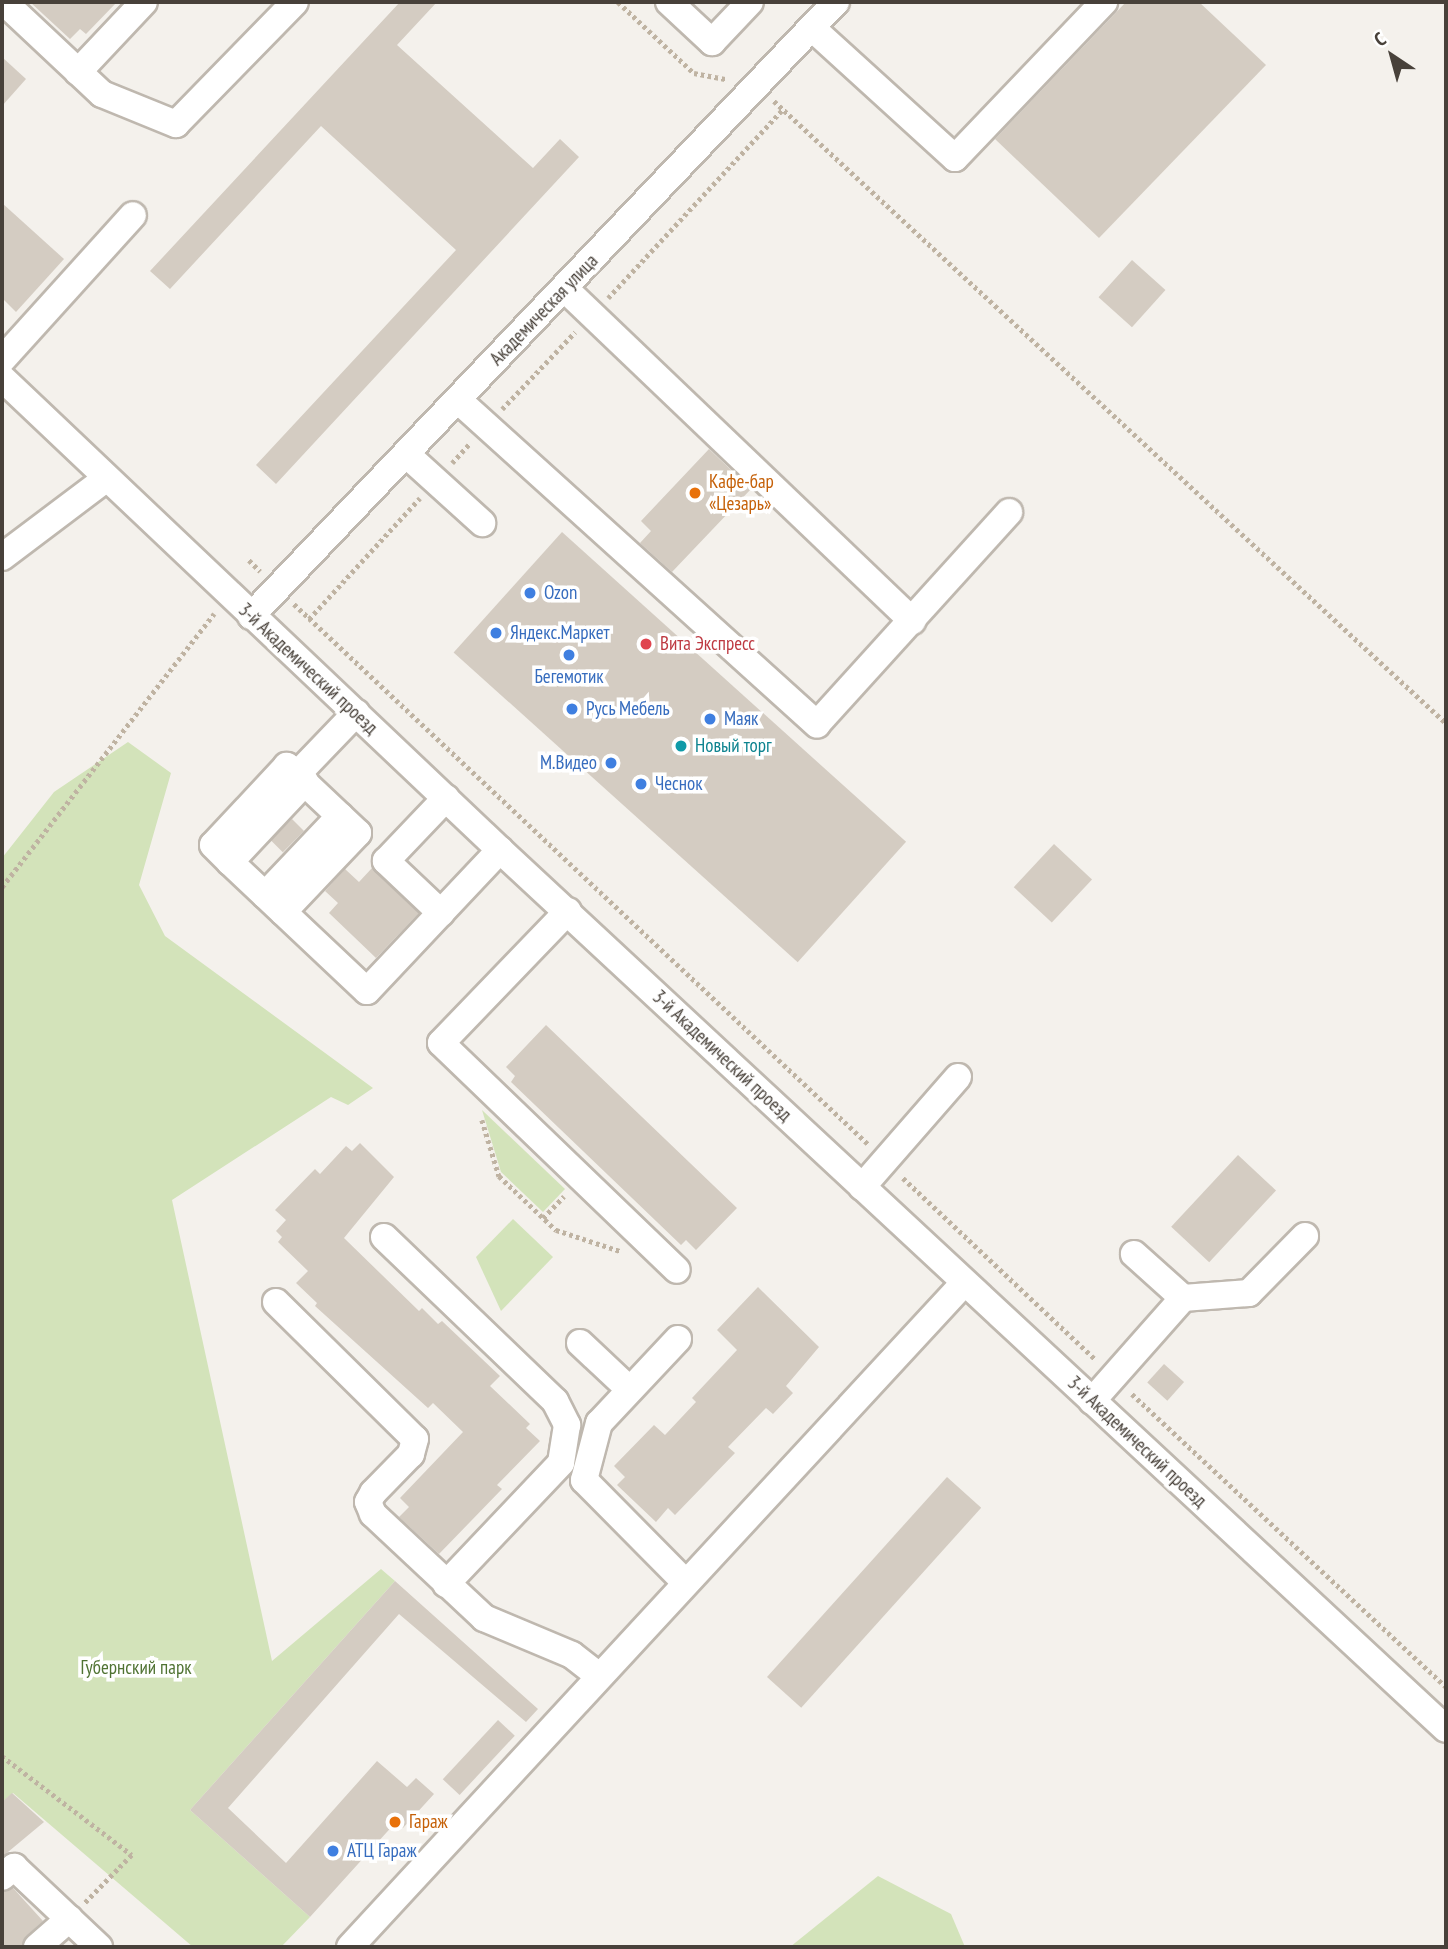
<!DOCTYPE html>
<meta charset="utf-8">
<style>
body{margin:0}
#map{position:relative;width:1448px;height:1949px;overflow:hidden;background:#f4f1ec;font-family:"PT Sans Narrow",sans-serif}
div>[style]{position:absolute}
.green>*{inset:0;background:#d3e3ba}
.building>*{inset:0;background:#d4ccc2;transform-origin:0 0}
.path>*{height:4.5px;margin-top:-2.25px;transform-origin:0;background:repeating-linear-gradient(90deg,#bfb3a2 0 3.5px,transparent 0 7px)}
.roads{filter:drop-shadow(2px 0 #bfb8af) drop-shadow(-2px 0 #bfb8af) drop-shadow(0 2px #bfb8af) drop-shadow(0 -2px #bfb8af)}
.minor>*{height:26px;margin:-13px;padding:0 13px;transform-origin:13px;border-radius:13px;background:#fff}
.dots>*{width:19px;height:19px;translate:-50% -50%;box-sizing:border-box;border:4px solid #fff;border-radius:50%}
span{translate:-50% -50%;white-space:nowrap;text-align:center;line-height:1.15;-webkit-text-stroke:7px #fff;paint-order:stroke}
.street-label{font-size:19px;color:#48413a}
.food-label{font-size:19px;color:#c56008}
.left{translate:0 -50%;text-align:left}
.shop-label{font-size:19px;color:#366cbe}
.right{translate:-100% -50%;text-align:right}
.health-label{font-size:19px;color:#be3a42}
.culture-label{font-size:19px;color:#0d838f}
.park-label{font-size:19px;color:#507333}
.frame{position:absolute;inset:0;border:4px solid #48413a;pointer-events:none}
.north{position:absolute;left:1357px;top:21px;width:70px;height:70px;-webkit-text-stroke:5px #fff;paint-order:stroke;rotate:324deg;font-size:19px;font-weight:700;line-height:28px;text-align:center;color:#48413a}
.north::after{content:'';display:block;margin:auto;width:24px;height:32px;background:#48413a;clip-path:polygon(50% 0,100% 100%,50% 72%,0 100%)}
</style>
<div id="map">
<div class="green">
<div style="clip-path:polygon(128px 742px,171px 773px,139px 885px,165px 936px,373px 1088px,348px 1105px,331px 1097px,172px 1200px,272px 1661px,381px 1569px,395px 1581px,190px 1810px,310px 1917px,281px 1947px,193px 1947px,13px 1793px,2px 1802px,2px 858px,54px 792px)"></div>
<div style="clip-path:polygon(482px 1110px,565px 1189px,543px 1212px,501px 1172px)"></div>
<div style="clip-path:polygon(513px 1219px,553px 1257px,501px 1311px,476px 1257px)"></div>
<div style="clip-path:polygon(878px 1876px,951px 1914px,965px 1947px,790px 1947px)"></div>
</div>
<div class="building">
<div style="clip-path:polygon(30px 2px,117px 2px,86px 34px,80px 29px,70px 39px)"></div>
<div style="clip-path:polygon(400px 2px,437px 2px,397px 45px,533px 168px,560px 139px,579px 157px,276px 484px,256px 465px,456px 250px,321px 126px,170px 289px,150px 271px)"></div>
<div style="clip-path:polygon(1126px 2px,1199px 2px,1266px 65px,1099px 238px,995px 139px)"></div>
<div style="clip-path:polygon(2px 57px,26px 79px,2px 106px)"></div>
<div style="clip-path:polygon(2px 203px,64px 259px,16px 312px,2px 298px)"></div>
<div style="left:1132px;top:260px;width:45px;height:50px;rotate:42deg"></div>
<div style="clip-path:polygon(709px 449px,751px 489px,672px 572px,640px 543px,651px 531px,641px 521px)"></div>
<div style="left:562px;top:532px;width:463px;height:162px;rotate:42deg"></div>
<div style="left:292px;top:819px;width:17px;height:30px;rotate:45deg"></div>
<div style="left:1054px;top:844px;width:52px;height:59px;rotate:43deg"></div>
<div style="clip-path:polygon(372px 868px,419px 913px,376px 958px,329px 913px,338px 903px,325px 891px,345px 869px,359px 882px)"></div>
<div style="clip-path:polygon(546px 1025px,737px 1208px,696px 1250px,686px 1240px,681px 1245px,511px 1082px,515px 1076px,506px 1067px)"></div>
<div style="clip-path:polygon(360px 1143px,394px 1177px,344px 1238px,419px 1311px,422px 1308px,438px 1324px,442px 1321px,500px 1376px,490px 1386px,530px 1424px,526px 1428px,540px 1441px,497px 1485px,502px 1489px,439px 1554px,399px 1517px,409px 1507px,400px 1498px,463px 1432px,433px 1403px,428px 1408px,315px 1306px,317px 1303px,296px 1283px,308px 1271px,278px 1242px,282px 1237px,276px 1231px,286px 1220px,275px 1210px,315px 1169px,320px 1174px,346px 1146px,352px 1151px)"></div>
<div style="left:1238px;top:1155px;width:52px;height:98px;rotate:43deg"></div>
<div style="clip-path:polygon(758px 1287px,819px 1347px,786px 1386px,793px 1393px,773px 1414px,766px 1408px,728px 1447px,735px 1453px,675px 1515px,668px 1508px,656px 1522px,617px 1485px,625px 1477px,614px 1466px,654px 1425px,665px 1435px,696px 1402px,692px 1398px,737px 1350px,717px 1330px)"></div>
<div style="left:1164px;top:1364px;width:27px;height:25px;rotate:42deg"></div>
<div style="left:947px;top:1477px;width:46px;height:269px;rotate:42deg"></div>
<div style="clip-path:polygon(395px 1581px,538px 1709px,526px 1722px,399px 1614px,228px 1808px,286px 1863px,377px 1761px,407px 1787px,416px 1778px,434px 1794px,403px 1828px,396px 1822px,310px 1917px,190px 1810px)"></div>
<div style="left:498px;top:1720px;width:23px;height:81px;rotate:43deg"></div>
<div style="clip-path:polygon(12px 1793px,44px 1822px,2px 1857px,2px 1802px)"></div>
<div style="clip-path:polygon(13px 1888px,43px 1921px,26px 1936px,22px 1947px,2px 1947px,2px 1892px)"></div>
</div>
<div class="path">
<div style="left:618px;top:2px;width:104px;rotate:43.1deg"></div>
<div style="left:694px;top:73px;width:33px;rotate:11deg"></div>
<div style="left:774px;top:101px;width:916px;rotate:42.79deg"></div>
<div style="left:608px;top:298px;width:258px;rotate:-47.2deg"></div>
<div style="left:502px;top:409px;width:106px;rotate:-46.5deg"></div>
<div style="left:452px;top:463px;width:25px;rotate:-48deg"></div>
<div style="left:249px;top:560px;width:16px;rotate:45deg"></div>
<div style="left:294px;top:604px;width:789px;rotate:43.25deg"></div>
<div style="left:309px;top:619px;width:164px;rotate:-47.5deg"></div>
<div style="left:2px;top:887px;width:346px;rotate:-52.2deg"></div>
<div style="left:482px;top:1120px;width:59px;rotate:73.1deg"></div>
<div style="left:499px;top:1176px;width:79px;rotate:43.5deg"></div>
<div style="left:556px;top:1230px;width:67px;rotate:18.2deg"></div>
<div style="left:903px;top:1178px;width:264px;rotate:43.3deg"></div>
<div style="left:543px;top:1218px;width:30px;rotate:-46deg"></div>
<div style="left:1132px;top:1394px;width:429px;rotate:43deg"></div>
<div style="left:2px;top:1756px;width:163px;rotate:37.3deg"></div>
<div style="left:132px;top:1855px;width:67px;rotate:134.4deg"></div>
</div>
<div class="roads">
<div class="minor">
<div style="left:4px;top:2px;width:134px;rotate:43.2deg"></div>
<div style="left:102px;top:94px;width:80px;rotate:22.1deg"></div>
<div style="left:176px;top:124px;width:170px;rotate:-45.7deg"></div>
<div style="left:669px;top:2px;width:59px;rotate:42.9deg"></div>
<div style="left:712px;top:42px;width:55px;rotate:-46.5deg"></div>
<div style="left:812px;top:28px;width:193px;rotate:42.3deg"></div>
<div style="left:955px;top:158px;width:216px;rotate:-46.3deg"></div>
<div style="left:78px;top:72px;width:96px;rotate:-46.7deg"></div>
<div style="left:564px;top:288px;width:482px;rotate:43.7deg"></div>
<div style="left:2px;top:360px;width:195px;rotate:-47.9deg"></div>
<div style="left:2px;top:378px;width:686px;rotate:43.46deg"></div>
<div style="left:500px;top:850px;width:1291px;rotate:42.9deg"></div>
<div style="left:458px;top:400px;width:484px;rotate:42.1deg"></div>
<div style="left:817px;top:724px;width:286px;rotate:-47.8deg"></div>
<div style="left:406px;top:454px;width:103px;rotate:42.2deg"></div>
<div style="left:2px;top:557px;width:131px;rotate:-37deg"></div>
<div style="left:251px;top:616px;width:848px;rotate:-46.39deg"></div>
<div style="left:285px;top:787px;width:103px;rotate:-46.2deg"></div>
<div style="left:230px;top:862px;width:110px;rotate:-46.8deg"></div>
<div style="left:265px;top:895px;width:109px;rotate:-46.5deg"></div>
<div style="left:568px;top:911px;width:183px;rotate:133.9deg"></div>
<div style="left:441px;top:1043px;width:327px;rotate:43.9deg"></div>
<div style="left:283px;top:912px;width:109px;rotate:-46.5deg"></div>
<div style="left:358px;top:833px;width:98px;rotate:-136.7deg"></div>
<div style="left:287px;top:766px;width:108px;rotate:133.1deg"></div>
<div style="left:213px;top:845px;width:24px;rotate:45deg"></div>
<div style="left:230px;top:862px;width:188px;rotate:43.3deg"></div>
<div style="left:367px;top:991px;width:194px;rotate:-46.7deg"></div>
<div style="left:441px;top:913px;width:76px;rotate:-136.6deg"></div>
<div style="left:386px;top:861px;width:87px;rotate:-46.4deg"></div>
<div style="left:862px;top:1187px;width:146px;rotate:-48.9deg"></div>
<div style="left:384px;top:1237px;width:237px;rotate:43.8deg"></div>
<div style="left:555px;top:1401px;width:27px;rotate:63deg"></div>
<div style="left:567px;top:1425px;width:38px;rotate:99deg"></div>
<div style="left:561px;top:1463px;width:167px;rotate:133.5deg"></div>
<div style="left:1183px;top:1298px;width:66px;rotate:-4.3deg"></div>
<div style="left:1249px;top:1293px;width:80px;rotate:-45.5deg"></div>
<div style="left:276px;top:1302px;width:195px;rotate:44.6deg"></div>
<div style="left:415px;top:1439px;width:16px;rotate:105deg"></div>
<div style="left:411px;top:1454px;width:54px;rotate:134.3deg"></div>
<div style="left:373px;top:1493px;width:10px;rotate:119deg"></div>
<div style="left:368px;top:1502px;width:13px;rotate:67deg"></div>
<div style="left:373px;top:1514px;width:152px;rotate:43.1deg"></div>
<div style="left:484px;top:1618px;width:95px;rotate:22.8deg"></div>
<div style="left:572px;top:1655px;width:33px;rotate:38deg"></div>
<div style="left:678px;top:1339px;width:115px;rotate:133.2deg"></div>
<div style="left:599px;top:1423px;width:59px;rotate:104.7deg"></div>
<div style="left:584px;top:1480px;width:144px;rotate:45.3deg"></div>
<div style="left:580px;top:1343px;width:67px;rotate:43.2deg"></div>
<div style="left:1092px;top:1401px;width:137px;rotate:-48.5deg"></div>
<div style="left:1183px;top:1298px;width:66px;rotate:-138.1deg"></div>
<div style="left:2px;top:1877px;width:16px;rotate:-40deg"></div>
<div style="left:14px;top:1867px;width:117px;rotate:43.3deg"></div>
<div style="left:37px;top:1947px;width:43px;rotate:-41.2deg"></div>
<div style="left:350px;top:1947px;width:904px;rotate:-47.24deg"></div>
</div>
</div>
<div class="dots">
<div style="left:695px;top:493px;background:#e8710a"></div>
<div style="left:530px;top:593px;background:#3f7fe0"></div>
<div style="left:496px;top:633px;background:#3f7fe0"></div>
<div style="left:646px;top:644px;background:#e0444e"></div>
<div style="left:569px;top:655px;background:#3f7fe0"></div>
<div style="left:572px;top:709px;background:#3f7fe0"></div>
<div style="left:710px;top:719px;background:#3f7fe0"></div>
<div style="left:681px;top:746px;background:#0f9aa8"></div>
<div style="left:611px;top:763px;background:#3f7fe0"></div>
<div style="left:641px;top:784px;background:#3f7fe0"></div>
<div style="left:395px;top:1822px;background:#e8710a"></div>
<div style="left:333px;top:1851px;background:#3f7fe0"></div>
</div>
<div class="street-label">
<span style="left:544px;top:310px;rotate:-46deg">Академическая улица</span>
<span style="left:308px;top:669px;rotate:43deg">3-й Академический проезд</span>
<span style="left:722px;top:1056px;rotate:43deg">3-й Академический проезд</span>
<span style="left:1137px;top:1442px;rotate:43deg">3-й Академический проезд</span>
</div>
<div class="food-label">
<span class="left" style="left:709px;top:493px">Кафе-бар<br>«Цезарь»</span>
<span class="left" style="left:409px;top:1822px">Гараж</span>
</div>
<div class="shop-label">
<span class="left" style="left:544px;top:593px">Ozon</span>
<span class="left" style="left:510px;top:633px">Яндекс.Маркет</span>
<span style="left:569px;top:677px">Бегемотик</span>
<span class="left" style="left:586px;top:709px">Русь Мебель</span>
<span class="left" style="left:724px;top:719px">Маяк</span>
<span class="right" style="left:597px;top:763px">М.Видео</span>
<span class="left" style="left:655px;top:784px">Чеснок</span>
<span class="left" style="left:347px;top:1851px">АТЦ Гараж</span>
</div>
<div class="health-label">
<span class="left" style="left:660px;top:644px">Вита Экспресс</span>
</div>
<div class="culture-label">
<span class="left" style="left:695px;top:746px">Новый торг</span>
</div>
<div class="park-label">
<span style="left:136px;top:1668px">Губернский парк</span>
</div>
<div class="frame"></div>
<div class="north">С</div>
</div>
